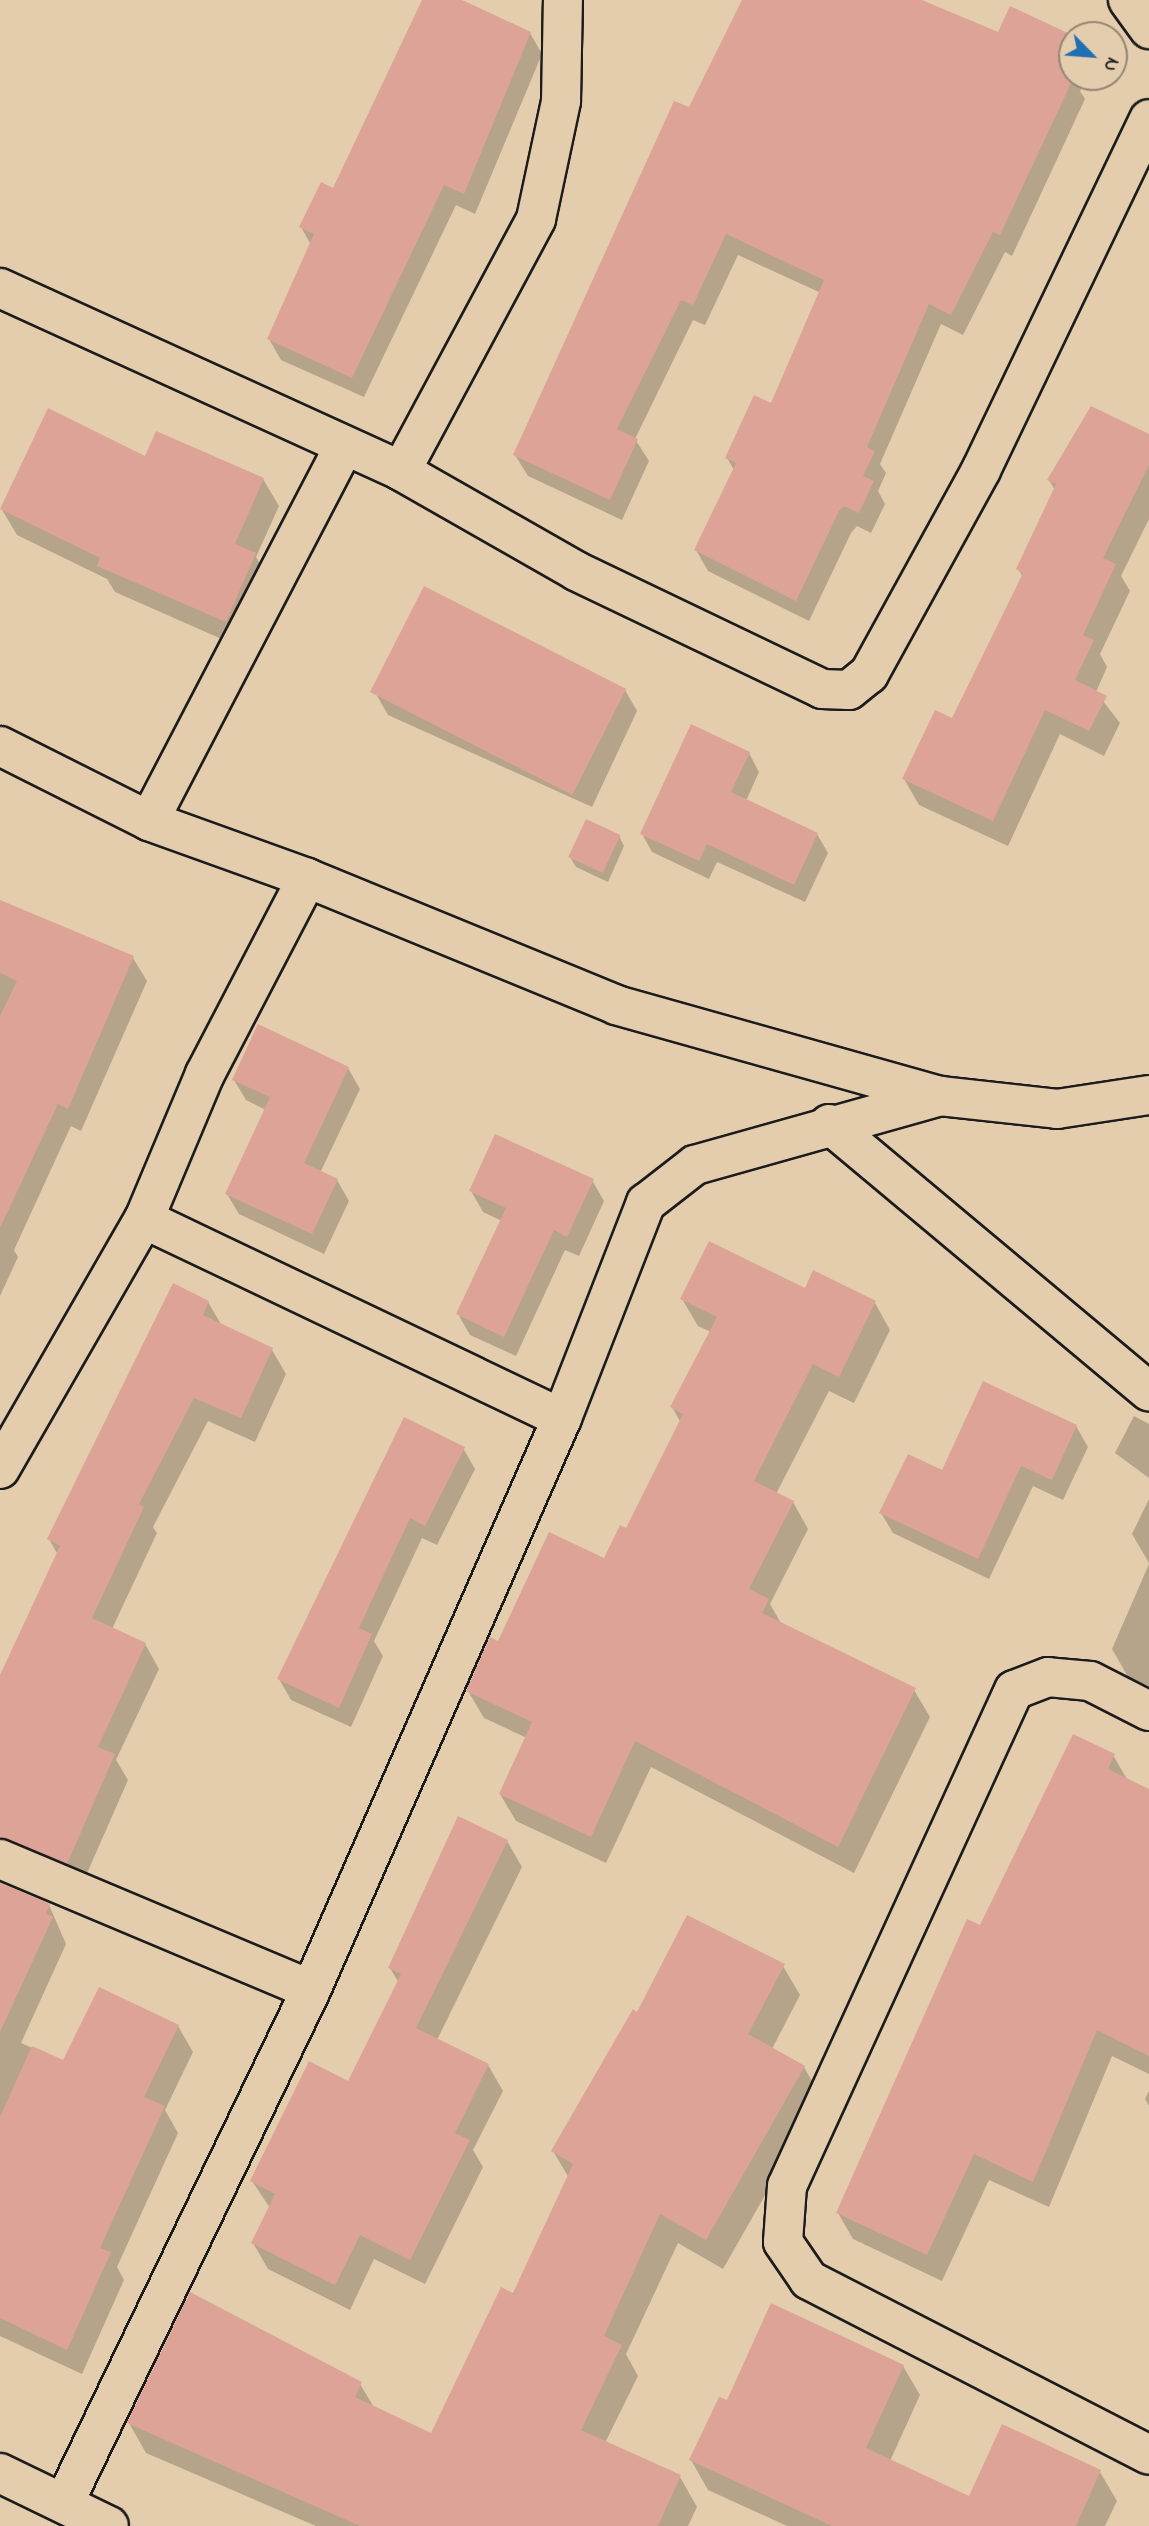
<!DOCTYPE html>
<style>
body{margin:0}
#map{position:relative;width:1149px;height:2526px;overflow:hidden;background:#e4cdad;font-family:"Indie Flower",sans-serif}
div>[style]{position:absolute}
.shadow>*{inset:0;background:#0003}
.building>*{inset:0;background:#dca396;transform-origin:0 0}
.roads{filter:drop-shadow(2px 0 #1c1c1c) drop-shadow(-2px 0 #1c1c1c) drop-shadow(0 2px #1c1c1c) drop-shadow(0 -2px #1c1c1c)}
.street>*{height:38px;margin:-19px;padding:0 19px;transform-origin:19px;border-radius:19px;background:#e4cdad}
span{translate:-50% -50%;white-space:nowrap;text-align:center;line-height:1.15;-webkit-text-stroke:7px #e4cdad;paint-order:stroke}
.north{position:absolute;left:1058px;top:21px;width:70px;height:70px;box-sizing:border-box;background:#e4cdad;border:2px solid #948673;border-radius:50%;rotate:115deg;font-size:19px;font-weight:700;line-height:28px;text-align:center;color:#1c1c1c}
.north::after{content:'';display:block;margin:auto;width:24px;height:32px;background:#1f6fb2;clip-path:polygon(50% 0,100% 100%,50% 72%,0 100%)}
</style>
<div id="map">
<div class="shadow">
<div style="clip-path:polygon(423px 0,458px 0,530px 33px,542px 54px,475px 214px,456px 205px,364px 397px,281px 360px,269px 339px,311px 245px,301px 227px,334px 190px)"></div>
<div style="clip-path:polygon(744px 0,918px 0,999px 34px,1072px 37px,1072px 77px,1087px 77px,1080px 91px,1085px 99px,1012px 256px,1005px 252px,963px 335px,941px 324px,880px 464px,886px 473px,878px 491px,885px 504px,871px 533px,857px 526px,851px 533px,809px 621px,708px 571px,696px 550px,734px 470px,727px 458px,772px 405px,821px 293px,738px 255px,705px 325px,693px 320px,635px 439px,649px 461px,622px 520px,528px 476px,515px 455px)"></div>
<div style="clip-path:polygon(1149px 436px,1149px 519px,1121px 576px,1130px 591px,1100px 654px,1107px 667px,1096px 692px,1120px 723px,1104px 756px,1060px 734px,1008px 846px,919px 805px,904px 779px,953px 720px,1023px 577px,1018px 569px,1055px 490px,1049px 480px)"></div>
<div style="clip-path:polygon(146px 458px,263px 479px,279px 506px,256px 557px,270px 581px,242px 648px,115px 592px,107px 579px,17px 535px,1px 508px)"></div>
<div style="clip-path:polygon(625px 690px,637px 711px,592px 807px,388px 715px,376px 694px)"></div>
<div style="clip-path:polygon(749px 753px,759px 772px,746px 801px,817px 834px,828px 853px,805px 902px,717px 862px,709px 879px,652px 852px,642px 834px)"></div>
<div style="clip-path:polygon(619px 836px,624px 846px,608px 882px,576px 867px,570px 857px)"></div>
<div style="clip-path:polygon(0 902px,133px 958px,147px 981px,81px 1131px,71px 1126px,14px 1250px,18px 1257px,0 1296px)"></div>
<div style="clip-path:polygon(348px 1068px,360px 1089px,320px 1173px,337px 1180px,349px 1201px,324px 1254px,239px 1214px,227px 1194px,266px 1110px,246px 1100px,234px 1080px)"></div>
<div style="clip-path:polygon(592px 1180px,604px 1201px,579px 1256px,565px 1250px,516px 1356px,470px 1335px,458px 1314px,502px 1221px,483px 1212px,471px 1191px)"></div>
<div style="clip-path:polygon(805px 1290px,875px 1303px,890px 1330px,854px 1403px,829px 1391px,776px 1494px,793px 1502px,808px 1529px,770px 1604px,782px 1625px,914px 1690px,930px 1717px,854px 1873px,651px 1767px,606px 1863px,516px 1821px,500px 1794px,527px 1738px,484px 1718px,468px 1691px,499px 1644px,605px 1560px,627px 1530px,681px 1423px,672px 1407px,711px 1332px,698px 1326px,682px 1299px)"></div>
<div style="clip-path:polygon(208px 1302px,222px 1326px,272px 1350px,286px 1374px,255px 1442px,208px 1421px,153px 1527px,157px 1533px,112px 1629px,145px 1644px,159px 1669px,116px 1760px,128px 1780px,81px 1887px,0 1855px,0 1679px,58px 1555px,49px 1539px)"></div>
<div style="clip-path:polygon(1134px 1416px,1149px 1424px,1149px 1478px,1115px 1453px)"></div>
<div style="clip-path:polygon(1076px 1426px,1088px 1447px,1063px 1500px,1033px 1486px,989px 1579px,893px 1533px,881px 1513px,942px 1472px)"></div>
<div style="clip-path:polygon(463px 1448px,475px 1469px,437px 1545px,422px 1538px,374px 1641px,383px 1656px,351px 1727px,291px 1700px,279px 1679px)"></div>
<div style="clip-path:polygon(1149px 1499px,1149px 1563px,1132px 1534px)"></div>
<div style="clip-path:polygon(1149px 1564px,1149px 1686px,1128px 1677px,1112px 1649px)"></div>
<div style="clip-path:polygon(1113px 1755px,1128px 1781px,1149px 1791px,1149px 2074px,1112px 2056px,1049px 2207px,989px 2180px,942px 2281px,853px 2239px,838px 2213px,981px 1928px)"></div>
<div style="clip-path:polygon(507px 1841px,522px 1867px,437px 2040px,488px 2065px,503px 2091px,473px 2150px,483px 2167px,425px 2284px,374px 2259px,350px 2310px,268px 2269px,253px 2243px,270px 2208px,252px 2181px,349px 2083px,399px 1983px,390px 1968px)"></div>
<div style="clip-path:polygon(0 1885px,49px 1905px,66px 1944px,21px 2043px,64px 2062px,178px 2026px,193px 2052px,165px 2110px,178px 2133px,117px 2267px,124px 2280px,82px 2374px,0 2336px)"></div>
<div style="clip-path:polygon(783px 1966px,800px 1995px,772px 2049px,804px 2067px,821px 2097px,723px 2269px,678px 2243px,626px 2354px,638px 2376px,605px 2443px,680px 2477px,697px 2507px,688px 2526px,316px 2526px,146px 2453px,129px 2423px,360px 2384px,375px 2409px,432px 2436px,514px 2295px,569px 2178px,553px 2151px,638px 2014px)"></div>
<div style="clip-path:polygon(1149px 2091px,1149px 2106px,1145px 2099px)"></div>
<div style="clip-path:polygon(903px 2366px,920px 2395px,890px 2461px,970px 2498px,1100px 2472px,1117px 2501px,1105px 2526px,787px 2526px,708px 2490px,691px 2460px,727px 2402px)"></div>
</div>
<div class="building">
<div style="clip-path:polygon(422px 0,462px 0,531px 32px,464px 194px,444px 185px,352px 378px,267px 339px,314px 234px,299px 227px,321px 182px,333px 188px)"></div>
<div style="clip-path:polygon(742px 0,922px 0,998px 32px,1010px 6px,1072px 35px,1072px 81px,1000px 235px,993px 232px,951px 315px,929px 304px,867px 447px,875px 451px,863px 476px,874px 481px,859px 513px,844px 506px,839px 511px,796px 601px,694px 550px,736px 463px,725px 458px,754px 395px,771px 403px,824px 280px,726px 234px,693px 305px,681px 300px,617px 429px,638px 439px,610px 500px,513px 455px,674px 101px,689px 107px)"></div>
<div style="clip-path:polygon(1091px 406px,1149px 434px,1149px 465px,1103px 558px,1116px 564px,1083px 635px,1094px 640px,1075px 680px,1107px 696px,1089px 731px,1045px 710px,993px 821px,902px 779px,935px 710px,952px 718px,1023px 573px,1016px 569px,1056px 484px,1047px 480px)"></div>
<div style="clip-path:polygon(48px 408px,145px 456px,156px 431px,264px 478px,235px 544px,256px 553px,226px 622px,97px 566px,100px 558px,0 509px)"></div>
<div style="left:424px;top:586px;width:227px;height:119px;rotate:27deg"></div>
<div style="clip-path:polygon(691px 724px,750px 752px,731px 792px,818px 833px,794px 885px,707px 844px,699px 861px,640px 834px)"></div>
<div style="left:586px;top:819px;width:38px;height:42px;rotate:25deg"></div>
<div style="clip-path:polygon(0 900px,134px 956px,68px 1109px,58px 1104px,0 1228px,0 1016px,17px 981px,0 973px)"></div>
<div style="clip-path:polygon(258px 1024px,349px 1067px,304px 1163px,338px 1179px,312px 1234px,225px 1194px,270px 1097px,232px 1080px)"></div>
<div style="clip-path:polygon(495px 1134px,594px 1179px,567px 1237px,554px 1230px,504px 1337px,456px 1314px,506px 1208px,469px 1191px)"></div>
<div style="clip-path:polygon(709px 1241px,805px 1288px,813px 1270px,876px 1301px,839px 1377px,813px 1364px,754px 1481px,794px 1501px,749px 1589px,769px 1599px,762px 1613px,916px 1688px,838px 1847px,635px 1741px,591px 1837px,499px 1794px,532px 1722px,466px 1691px,490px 1637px,498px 1641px,549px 1532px,604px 1558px,620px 1525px,626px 1528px,683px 1414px,670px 1407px,717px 1317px,680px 1299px)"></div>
<div style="clip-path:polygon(173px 1283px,209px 1301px,203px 1315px,273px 1348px,241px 1418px,194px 1398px,139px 1504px,144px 1507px,92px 1618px,146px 1643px,98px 1747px,115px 1754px,67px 1864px,0 1838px,0 1675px,60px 1546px,47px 1539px)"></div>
<div style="clip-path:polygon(983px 1381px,1077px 1425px,1052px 1480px,1021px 1466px,978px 1559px,879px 1513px,908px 1454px,942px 1470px)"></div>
<div style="clip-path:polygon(404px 1417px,465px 1447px,425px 1526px,410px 1518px,359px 1628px,372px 1634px,339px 1708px,277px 1679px)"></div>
<div style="clip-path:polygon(1073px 1734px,1115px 1754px,1108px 1769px,1149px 1789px,1149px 2056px,1097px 2030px,1033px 2182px,974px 2154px,927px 2255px,836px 2213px,967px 1919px,980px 1925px)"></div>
<div style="clip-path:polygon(458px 1816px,508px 1840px,416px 2028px,489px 2064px,455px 2133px,470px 2140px,410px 2260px,360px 2235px,335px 2285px,251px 2243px,275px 2194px,250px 2181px,309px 2061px,348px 2081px,401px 1974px,388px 1968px)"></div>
<div style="clip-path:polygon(0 1883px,50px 1904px,46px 1914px,53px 1917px,0 2032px)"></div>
<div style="clip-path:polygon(687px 1915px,785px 1964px,748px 2034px,805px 2066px,706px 2240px,660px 2214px,604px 2336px,622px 2345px,581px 2430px,681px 2475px,658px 2526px,360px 2526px,127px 2423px,190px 2292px,362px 2382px,355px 2397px,431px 2433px,501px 2287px,513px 2293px,573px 2164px,551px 2151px,633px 2009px,637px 2012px)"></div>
<div style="clip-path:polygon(99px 1987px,179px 2025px,144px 2097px,165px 2106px,100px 2248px,111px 2252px,67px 2350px,0 2318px,0 2117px,32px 2046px,63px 2060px)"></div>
<div style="clip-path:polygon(771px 2303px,904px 2365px,866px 2448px,969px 2496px,1002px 2424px,1101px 2470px,1076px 2526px,832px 2526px,689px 2460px,719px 2397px,727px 2400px)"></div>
</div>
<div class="roads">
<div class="street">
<div style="left:1128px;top:0;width:36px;rotate:54deg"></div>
<div style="left:0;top:288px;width:441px;rotate:24.5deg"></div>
<div style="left:401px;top:471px;width:202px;rotate:29.7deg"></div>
<div style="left:576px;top:571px;width:273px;rotate:25.6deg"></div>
<div style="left:822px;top:689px;width:27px;rotate:2deg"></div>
<div style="left:849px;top:690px;width:26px;rotate:-39deg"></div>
<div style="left:869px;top:674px;width:233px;rotate:-61.2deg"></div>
<div style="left:981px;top:470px;width:389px;rotate:-64.4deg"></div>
<div style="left:401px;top:471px;width:286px;rotate:-61.8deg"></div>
<div style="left:536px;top:219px;width:121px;rotate:-78deg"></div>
<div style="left:561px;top:101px;width:101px;rotate:-88.9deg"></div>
<div style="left:0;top:746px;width:167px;rotate:26.7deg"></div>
<div style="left:149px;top:821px;width:168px;rotate:19.8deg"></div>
<div style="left:307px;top:878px;width:334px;rotate:22.3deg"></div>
<div style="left:616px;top:1005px;width:337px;rotate:15.7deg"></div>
<div style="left:940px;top:1096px;width:118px;rotate:6.3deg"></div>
<div style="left:1057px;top:1109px;width:93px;rotate:-8.7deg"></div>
<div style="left:149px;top:821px;width:422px;rotate:-62.5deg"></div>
<div style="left:829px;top:1124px;width:417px;rotate:39.9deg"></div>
<div style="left:144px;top:1219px;width:463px;rotate:25.5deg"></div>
<div style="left:0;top:1469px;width:289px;rotate:-60.1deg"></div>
<div style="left:144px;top:1219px;width:157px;rotate:-67.2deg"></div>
<div style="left:205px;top:1074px;width:221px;rotate:-62.5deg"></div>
<div style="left:1149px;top:1711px;width:66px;rotate:-153deg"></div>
<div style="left:1090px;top:1681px;width:42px;rotate:-174.6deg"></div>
<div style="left:1048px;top:1677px;width:36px;rotate:159deg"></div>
<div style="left:1014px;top:1690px;width:545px;rotate:114.59deg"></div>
<div style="left:787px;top:2186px;width:56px;rotate:94.1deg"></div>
<div style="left:783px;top:2242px;width:46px;rotate:55.6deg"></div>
<div style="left:809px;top:2280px;width:382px;rotate:27.2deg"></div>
<div style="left:0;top:1859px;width:337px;rotate:22.8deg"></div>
<div style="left:0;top:2473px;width:121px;rotate:25.9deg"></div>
<div style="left:64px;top:2503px;width:569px;rotate:-64.29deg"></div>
<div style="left:311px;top:1990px;width:625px;rotate:-66.31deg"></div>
<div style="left:562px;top:1418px;width:231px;rotate:-68.7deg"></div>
<div style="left:646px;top:1203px;width:62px;rotate:-37.8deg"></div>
<div style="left:695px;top:1165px;width:255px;rotate:-15.7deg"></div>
</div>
</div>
<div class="north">N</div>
</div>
